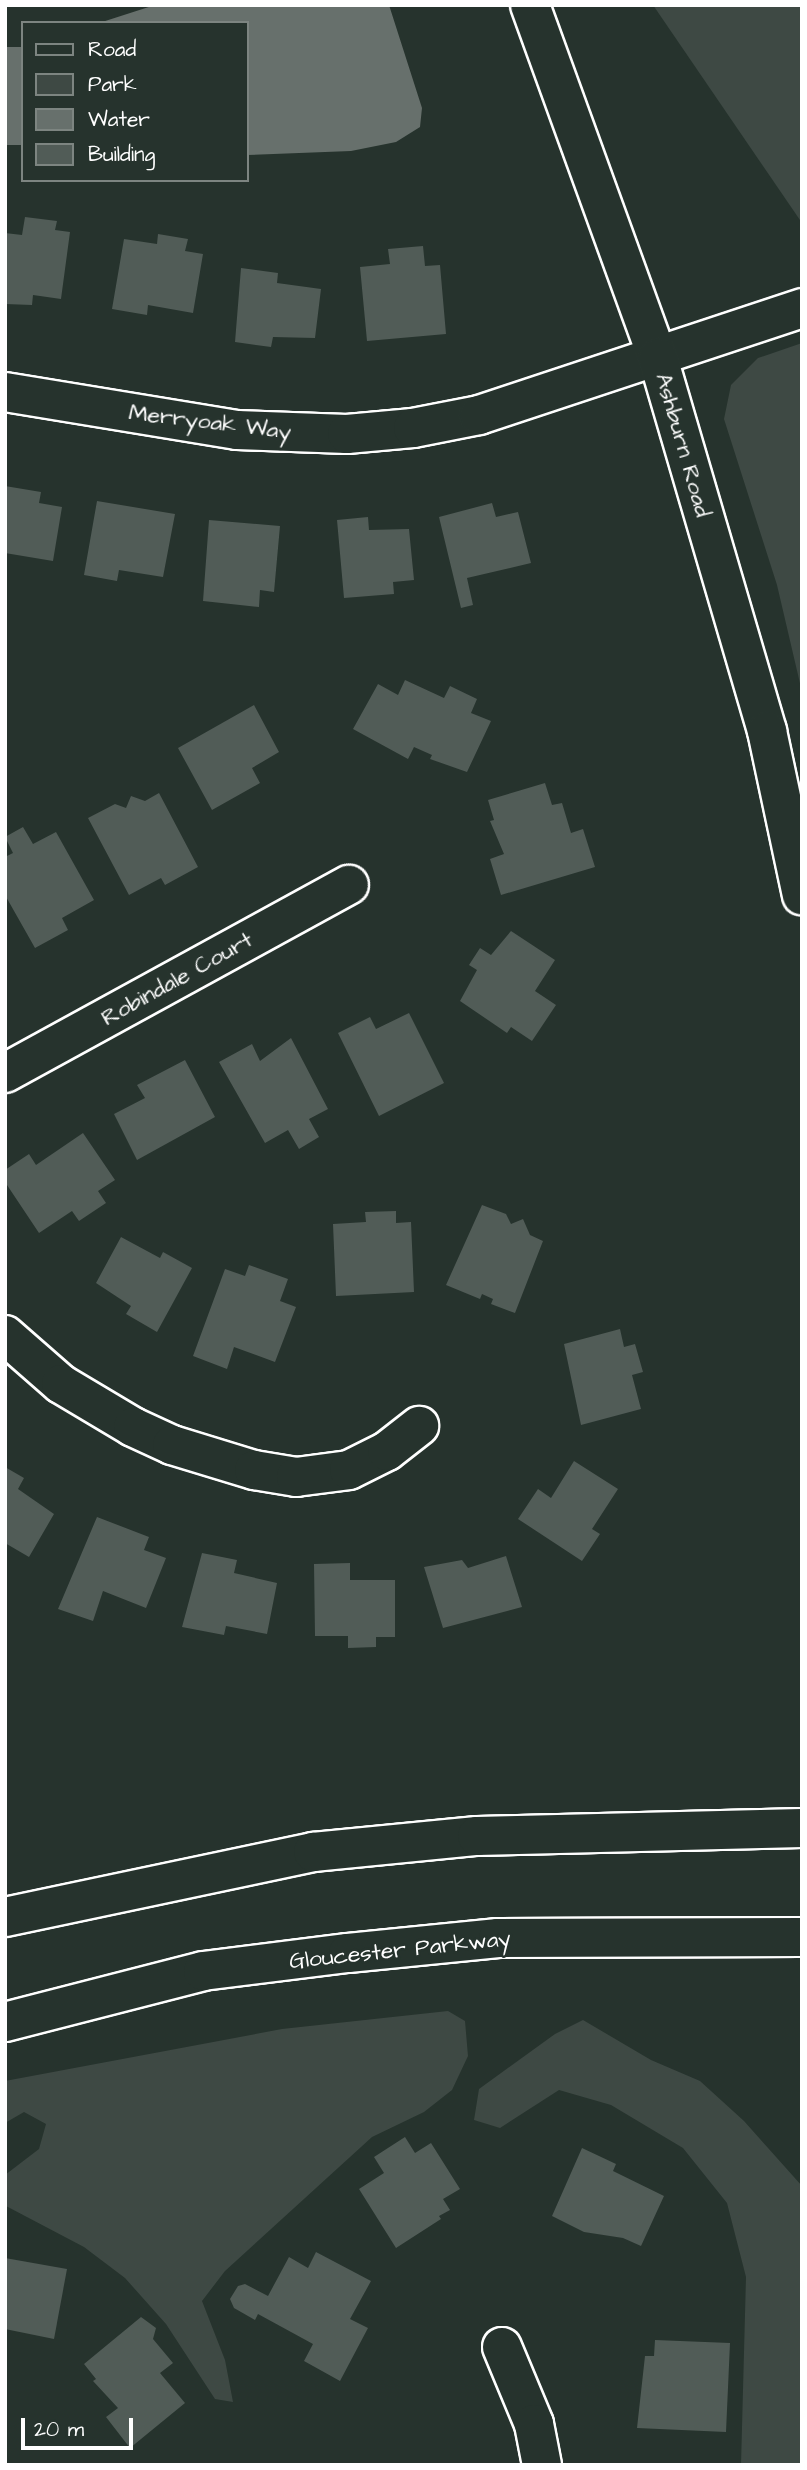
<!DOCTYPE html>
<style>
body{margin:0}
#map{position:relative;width:807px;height:2470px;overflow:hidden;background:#26332d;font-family:"Architects Daughter",sans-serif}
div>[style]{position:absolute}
.green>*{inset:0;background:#3e4944}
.water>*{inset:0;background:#67706c;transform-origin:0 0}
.building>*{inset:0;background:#515c57}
.roads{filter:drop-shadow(2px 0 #fff) drop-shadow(-2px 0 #fff) drop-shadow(0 2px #fff) drop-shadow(0 -2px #fff)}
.street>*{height:38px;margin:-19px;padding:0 19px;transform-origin:19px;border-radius:19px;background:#26332d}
.secondary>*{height:38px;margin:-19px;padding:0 19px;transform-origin:19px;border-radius:19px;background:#26332d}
span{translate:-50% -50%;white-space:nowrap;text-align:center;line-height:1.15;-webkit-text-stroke:5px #26332d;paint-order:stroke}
.street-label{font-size:23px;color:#fff}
.frame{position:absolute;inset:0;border:7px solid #fff;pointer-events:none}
.legend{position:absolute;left:21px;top:21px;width:228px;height:161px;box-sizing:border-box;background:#26332d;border:2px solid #7d8581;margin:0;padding:9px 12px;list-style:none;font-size:21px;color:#fff}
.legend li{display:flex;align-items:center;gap:14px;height:35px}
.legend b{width:35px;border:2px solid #7d8581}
.scale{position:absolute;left:21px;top:2418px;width:112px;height:32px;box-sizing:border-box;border:4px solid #fff;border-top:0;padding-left:9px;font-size:21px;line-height:24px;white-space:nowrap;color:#fff;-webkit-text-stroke:5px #26332d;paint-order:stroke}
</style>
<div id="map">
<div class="green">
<div style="clip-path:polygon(653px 5px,802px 5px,802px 223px)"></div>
<div style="clip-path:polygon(802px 343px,802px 692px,777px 585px,724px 419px,731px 385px,758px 358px)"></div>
<div style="clip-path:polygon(448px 2011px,465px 2021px,468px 2056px,452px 2090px,424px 2112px,372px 2137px,225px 2271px,202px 2301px,225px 2360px,233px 2402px,215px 2399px,166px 2324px,125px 2278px,84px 2247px,6px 2206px,5px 2175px,39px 2149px,46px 2124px,24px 2112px,5px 2123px,5px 2081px,282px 2029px)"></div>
<div style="clip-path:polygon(583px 2020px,651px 2060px,700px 2081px,744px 2121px,802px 2186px,802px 2465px,741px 2465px,746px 2277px,727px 2203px,683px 2148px,611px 2105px,559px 2090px,500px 2128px,474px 2120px,479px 2089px,555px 2034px)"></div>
</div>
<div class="water">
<div style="clip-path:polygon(155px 5px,389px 5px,422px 108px,420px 127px,396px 142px,351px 151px,247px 155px,247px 23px,99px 23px)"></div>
<div style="left:23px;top:47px;width:98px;height:19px;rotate:90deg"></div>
</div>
<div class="building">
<div style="clip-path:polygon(25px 217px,57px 221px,55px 230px,70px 232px,61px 299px,33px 295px,32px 305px,5px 304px,5px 233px,22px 235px)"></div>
<div style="clip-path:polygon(158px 234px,188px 239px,185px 251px,203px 254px,193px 313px,148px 305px,147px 315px,112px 309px,124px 239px,157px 244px)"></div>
<div style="clip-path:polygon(423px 246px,425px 266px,440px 265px,446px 334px,367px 341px,360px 267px,390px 264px,388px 249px)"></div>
<div style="clip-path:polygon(241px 268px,278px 273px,277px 283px,321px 289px,315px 338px,273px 337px,271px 347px,235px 342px)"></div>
<div style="clip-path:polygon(5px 486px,41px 492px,39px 503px,62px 507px,53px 561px,5px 553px)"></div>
<div style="clip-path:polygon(97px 501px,175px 514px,163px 577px,119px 570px,117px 581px,84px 575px)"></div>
<div style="clip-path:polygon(492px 503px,496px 517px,518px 512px,531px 563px,467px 578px,473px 605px,461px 608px,439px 517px)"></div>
<div style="clip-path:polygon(368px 517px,369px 530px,409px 529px,414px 580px,393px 582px,394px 594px,344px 598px,337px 520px)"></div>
<div style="clip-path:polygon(209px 520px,280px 526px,274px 592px,260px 590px,259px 607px,203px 601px)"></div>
<div style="clip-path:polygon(405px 680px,444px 698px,450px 686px,477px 699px,471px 713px,491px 721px,467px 772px,430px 759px,432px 755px,414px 747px,408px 759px,353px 729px,378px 684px,398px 695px)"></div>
<div style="clip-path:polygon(254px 705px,279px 752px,252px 768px,260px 783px,212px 810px,178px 748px)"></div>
<div style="clip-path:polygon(545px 783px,552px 805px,562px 803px,571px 833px,583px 829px,595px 867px,501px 895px,490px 859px,504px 854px,490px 821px,494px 820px,488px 800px)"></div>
<div style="clip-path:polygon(159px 793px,198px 867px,165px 885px,161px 878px,129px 895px,88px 818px,115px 804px,126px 808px,131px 796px,145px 801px)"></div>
<div style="clip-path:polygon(23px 827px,33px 844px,56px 832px,94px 900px,62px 918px,68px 930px,35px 948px,5px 895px,5px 857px,13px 853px,5px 837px)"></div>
<div style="clip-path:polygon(511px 931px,555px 960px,535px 991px,556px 1005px,532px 1041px,511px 1027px,507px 1033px,460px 1001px,477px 970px,469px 965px,480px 948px,491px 955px)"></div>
<div style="clip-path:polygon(409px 1013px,444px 1083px,379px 1116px,338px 1033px,370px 1017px,376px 1029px)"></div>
<div style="clip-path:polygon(291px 1038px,328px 1109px,309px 1119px,319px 1137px,299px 1149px,288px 1130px,265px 1143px,219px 1062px,252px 1044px,260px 1061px)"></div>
<div style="clip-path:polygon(185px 1060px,215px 1117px,137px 1160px,114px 1114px,145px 1098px,137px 1085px)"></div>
<div style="clip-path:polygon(83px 1133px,115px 1180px,98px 1191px,106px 1203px,79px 1221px,72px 1211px,39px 1233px,5px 1182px,5px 1170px,29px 1154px,36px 1165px)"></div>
<div style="clip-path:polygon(482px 1205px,506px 1214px,511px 1224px,523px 1219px,530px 1235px,543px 1241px,515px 1313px,491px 1304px,493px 1299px,482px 1294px,480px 1299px,446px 1285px)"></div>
<div style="clip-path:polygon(396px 1211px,396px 1223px,411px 1222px,414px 1292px,336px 1296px,333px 1224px,366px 1222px,365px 1212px)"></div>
<div style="clip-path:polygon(121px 1237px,160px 1258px,163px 1252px,192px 1268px,157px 1332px,126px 1314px,131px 1306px,96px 1283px)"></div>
<div style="clip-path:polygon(249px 1265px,288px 1279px,280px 1301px,296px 1307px,275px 1362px,234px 1347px,227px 1369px,193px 1356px,225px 1269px,245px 1276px)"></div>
<div style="clip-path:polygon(620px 1329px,624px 1347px,635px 1344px,643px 1372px,632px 1375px,641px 1409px,581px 1425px,564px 1344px)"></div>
<div style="clip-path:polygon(574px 1461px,618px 1489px,592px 1529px,600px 1534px,582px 1561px,518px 1519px,538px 1489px,551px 1498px)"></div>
<div style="clip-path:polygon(5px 1467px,24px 1478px,18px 1489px,54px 1514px,29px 1557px,5px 1543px)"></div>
<div style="clip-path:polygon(97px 1517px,149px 1537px,144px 1550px,166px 1558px,146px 1608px,103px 1591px,93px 1621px,58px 1609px)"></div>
<div style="clip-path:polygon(202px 1553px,237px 1560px,234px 1573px,277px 1583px,267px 1634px,226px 1626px,224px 1635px,182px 1627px)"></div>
<div style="clip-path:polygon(506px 1556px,522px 1607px,443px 1628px,424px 1567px,462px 1560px,468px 1568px)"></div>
<div style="clip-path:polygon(350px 1563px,350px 1580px,395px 1580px,395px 1637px,376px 1637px,376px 1647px,348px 1648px,348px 1636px,315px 1636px,314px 1564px)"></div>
<div style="clip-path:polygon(405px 2137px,415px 2153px,431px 2143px,460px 2189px,443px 2199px,450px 2210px,439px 2216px,441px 2219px,396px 2248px,359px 2189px,384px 2173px,374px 2157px)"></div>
<div style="clip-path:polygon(582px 2148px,616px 2164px,613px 2171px,664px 2196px,641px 2246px,623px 2238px,584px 2232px,552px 2216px)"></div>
<div style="clip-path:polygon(316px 2252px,371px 2281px,350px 2319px,368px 2328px,340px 2381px,304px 2361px,313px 2344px,258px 2314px,255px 2320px,234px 2308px,230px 2299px,238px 2286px,245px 2284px,268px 2296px,289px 2257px,308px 2268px)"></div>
<div style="clip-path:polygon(5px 2258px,67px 2269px,54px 2339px,5px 2329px)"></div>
<div style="clip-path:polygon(141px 2317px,156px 2328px,153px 2339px,173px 2363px,160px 2373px,185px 2403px,130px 2448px,106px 2417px,118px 2408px,93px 2381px,96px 2379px,84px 2364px)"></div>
<div style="clip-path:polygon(655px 2340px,730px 2343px,726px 2432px,637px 2428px,645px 2356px,654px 2356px)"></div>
</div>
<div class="roads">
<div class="street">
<div style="left:5px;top:392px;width:235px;rotate:9.3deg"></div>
<div style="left:237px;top:430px;width:110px;rotate:2.1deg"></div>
<div style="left:347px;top:434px;width:66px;rotate:-5.2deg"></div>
<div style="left:413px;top:428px;width:67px;rotate:-11.1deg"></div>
<div style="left:479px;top:415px;width:340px;rotate:-18.3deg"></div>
<div style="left:5px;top:1073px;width:392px;rotate:-28.7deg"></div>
<div style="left:5px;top:1335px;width:74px;rotate:41.2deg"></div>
<div style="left:61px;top:1384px;width:84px;rotate:30.8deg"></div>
<div style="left:133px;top:1427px;width:43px;rotate:24.8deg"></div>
<div style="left:172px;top:1445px;width:86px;rotate:17deg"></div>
<div style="left:254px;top:1470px;width:43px;rotate:9.5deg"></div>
<div style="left:296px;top:1477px;width:53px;rotate:-7.5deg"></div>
<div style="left:349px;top:1470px;width:42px;rotate:-26.6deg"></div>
<div style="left:387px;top:1451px;width:41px;rotate:-38deg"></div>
<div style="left:502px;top:2347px;width:83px;rotate:67.4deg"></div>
<div style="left:534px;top:2424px;width:42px;rotate:79deg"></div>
</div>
<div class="secondary">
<div style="left:530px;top:5px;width:375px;rotate:70.1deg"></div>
<div style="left:658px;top:358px;width:389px;rotate:73.7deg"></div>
<div style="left:767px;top:731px;width:168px;rotate:78deg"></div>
<div style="left:5px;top:1917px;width:315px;rotate:-11.9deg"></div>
<div style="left:313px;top:1852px;width:165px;rotate:-5.6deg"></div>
<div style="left:477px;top:1836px;width:325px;rotate:-1.4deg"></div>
<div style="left:5px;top:2022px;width:204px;rotate:-14.4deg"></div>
<div style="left:203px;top:1971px;width:146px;rotate:-7.1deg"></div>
<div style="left:348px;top:1953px;width:151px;rotate:-5.7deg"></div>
<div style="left:498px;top:1938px;width:304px;rotate:-0.2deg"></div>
</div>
</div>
<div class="street-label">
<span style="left:210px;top:422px;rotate:7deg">Merryoak Way</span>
<span style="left:683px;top:445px;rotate:74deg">Ashburn Road</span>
<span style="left:177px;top:979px;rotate:-29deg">Robindale Court</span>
<span style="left:400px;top:1950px;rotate:-6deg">Gloucester Parkway</span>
</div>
<div class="frame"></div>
<ul class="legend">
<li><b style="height:9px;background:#26332d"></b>Road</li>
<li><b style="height:19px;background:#3e4944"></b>Park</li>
<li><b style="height:19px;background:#67706c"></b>Water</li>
<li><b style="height:19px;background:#515c57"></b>Building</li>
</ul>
<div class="scale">20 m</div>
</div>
